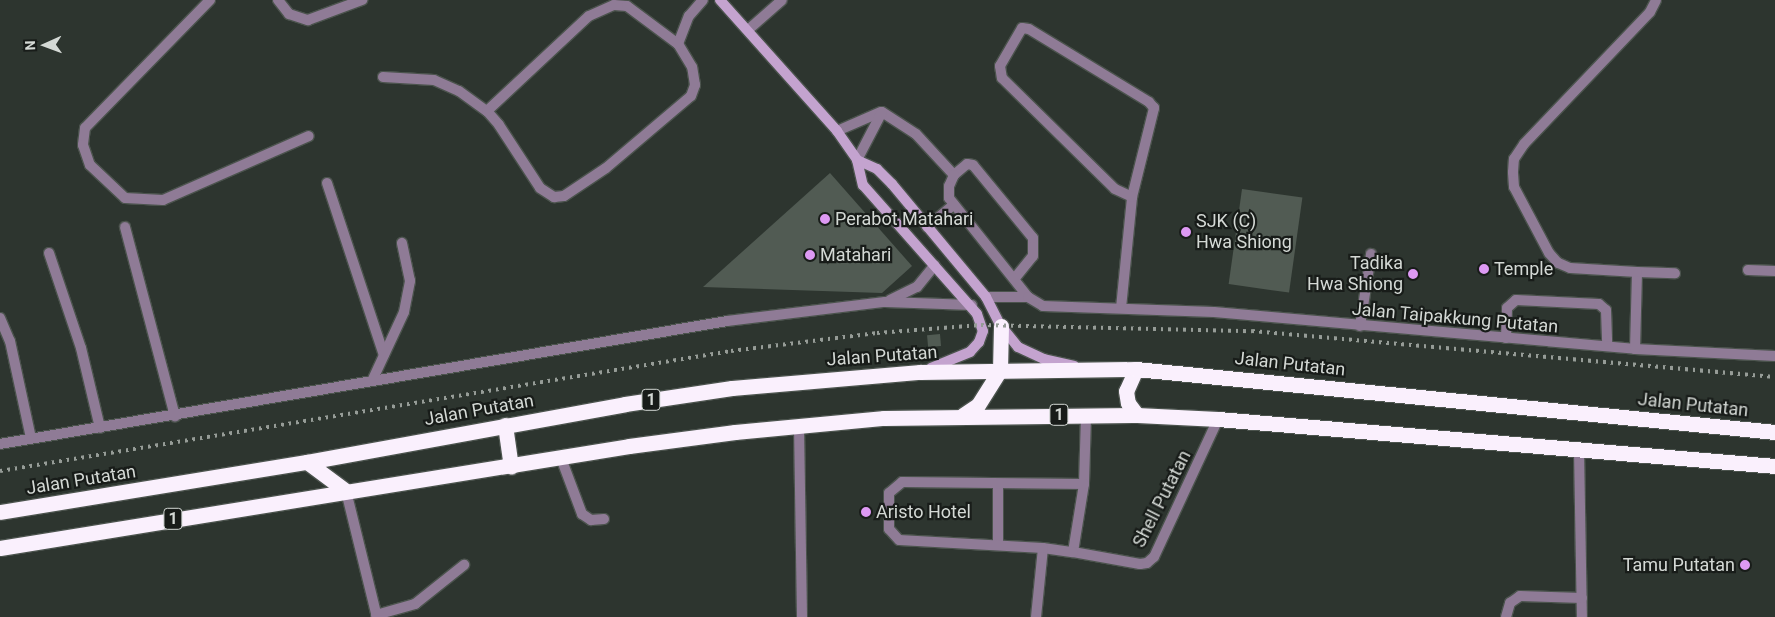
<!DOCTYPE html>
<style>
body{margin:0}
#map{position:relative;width:1775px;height:617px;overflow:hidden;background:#2d352f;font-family:Roboto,sans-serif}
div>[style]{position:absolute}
.building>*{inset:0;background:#515b53;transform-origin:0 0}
.roads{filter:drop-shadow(1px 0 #4b534d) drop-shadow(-1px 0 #4b534d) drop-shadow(0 1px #4b534d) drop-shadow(0 -1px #4b534d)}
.lane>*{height:10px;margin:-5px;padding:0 5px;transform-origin:5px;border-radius:5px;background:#8f7b96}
.street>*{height:10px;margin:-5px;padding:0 5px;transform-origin:5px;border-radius:5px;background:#8f7b96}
.secondary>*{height:10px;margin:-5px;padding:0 5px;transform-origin:5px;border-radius:5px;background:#c4a3cf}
.highway>*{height:15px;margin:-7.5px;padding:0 7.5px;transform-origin:7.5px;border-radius:7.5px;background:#faf0fd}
.rail>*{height:4px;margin-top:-2px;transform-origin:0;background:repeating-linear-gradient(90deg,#969c97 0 2.5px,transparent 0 7.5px)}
.dots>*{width:14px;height:14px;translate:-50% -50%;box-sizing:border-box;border:2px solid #181c19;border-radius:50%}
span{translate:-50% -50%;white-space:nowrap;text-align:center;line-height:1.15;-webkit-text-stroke:4.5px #181c19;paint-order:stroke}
.shield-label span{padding:1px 4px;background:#181c19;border:1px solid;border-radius:4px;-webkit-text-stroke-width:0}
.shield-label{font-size:16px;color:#d4d9d5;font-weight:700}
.poi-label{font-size:18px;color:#d4d9d5}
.left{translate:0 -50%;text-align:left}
.right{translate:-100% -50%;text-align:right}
.street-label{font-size:18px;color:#d4d9d5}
.north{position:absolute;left:20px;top:20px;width:50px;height:50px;-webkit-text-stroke:4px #181c19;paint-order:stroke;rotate:268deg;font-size:14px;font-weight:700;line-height:20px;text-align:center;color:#d4d9d5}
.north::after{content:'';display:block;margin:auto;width:18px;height:22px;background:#d4d9d5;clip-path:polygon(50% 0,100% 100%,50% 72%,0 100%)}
</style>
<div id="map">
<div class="building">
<div style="clip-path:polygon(830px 173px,912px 266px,882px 293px,703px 287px)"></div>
<div style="left:1242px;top:189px;width:61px;height:96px;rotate:8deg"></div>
<div style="left:940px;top:334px;width:12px;height:13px;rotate:85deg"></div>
</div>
<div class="roads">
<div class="lane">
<div style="left:748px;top:30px;width:45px;rotate:-41.4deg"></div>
<div style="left:882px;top:112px;width:40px;rotate:32.9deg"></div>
<div style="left:916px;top:134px;width:56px;rotate:47.2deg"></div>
<div style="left:837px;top:131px;width:48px;rotate:-23.4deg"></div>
<div style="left:857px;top:160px;width:54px;rotate:-62.5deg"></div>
<div style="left:327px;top:183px;width:181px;rotate:71.7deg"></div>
<div style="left:125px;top:227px;width:196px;rotate:75.2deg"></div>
<div style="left:927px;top:227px;width:35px;rotate:-40deg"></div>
<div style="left:49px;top:253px;width:100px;rotate:71.4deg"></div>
<div style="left:81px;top:348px;width:82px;rotate:76.6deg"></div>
<div style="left:1637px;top:272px;width:38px;rotate:2deg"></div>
<div style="left:1015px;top:278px;width:28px;rotate:-51deg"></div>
<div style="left:1033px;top:256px;width:18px;rotate:-90deg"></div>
<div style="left:1033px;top:238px;width:94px;rotate:-129.4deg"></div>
<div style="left:973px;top:165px;width:6px;rotate:-171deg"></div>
<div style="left:967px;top:164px;width:17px;rotate:140deg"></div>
<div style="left:954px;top:175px;width:12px;rotate:114deg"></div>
<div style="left:949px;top:186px;width:12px;rotate:90deg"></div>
<div style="left:949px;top:198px;width:127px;rotate:51.4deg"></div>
<div style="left:1121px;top:308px;width:112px;rotate:-84.3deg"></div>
<div style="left:1132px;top:197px;width:92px;rotate:-76.1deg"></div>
<div style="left:1154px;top:108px;width:8px;rotate:-130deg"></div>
<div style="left:1149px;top:102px;width:140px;rotate:-148.7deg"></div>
<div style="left:1029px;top:29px;width:7px;rotate:-172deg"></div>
<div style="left:1022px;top:28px;width:44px;rotate:120.1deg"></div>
<div style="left:1000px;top:66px;width:12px;rotate:81deg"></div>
<div style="left:1002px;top:78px;width:158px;rotate:44.5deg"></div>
<div style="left:1115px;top:189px;width:19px;rotate:25deg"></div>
<div style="left:0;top:318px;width:25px;rotate:67deg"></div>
<div style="left:10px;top:341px;width:99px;rotate:77.8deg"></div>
<div style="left:1360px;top:326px;width:73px;rotate:-81.3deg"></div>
<div style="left:1506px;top:338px;width:30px;rotate:-88deg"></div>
<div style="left:1507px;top:308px;width:12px;rotate:-42deg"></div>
<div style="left:1516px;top:300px;width:83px;rotate:2.8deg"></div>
<div style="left:1599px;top:304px;width:9px;rotate:41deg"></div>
<div style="left:1606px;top:310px;width:36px;rotate:88deg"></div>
<div style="left:372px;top:381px;width:76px;rotate:-65.1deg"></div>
<div style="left:404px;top:312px;width:32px;rotate:-79deg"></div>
<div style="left:410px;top:281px;width:39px;rotate:-102deg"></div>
<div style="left:1086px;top:416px;width:68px;rotate:91.7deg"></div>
<div style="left:1084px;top:484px;width:69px;rotate:99.2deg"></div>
<div style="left:1073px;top:552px;width:68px;rotate:10.2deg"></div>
<div style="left:1140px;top:564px;width:7px;rotate:-8deg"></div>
<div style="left:1147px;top:563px;width:9px;rotate:-41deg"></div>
<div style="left:1154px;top:557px;width:152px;rotate:-65.1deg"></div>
<div style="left:799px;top:426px;width:191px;rotate:89.1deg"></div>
<div style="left:561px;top:458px;width:60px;rotate:69.4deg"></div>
<div style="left:582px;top:514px;width:11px;rotate:34deg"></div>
<div style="left:591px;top:520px;width:13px;rotate:-4deg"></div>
<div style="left:998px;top:544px;width:60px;rotate:-90deg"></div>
<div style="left:1043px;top:548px;width:30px;rotate:8deg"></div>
<div style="left:1036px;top:617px;width:69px;rotate:-84.2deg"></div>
<div style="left:1043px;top:548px;width:144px;rotate:-176.8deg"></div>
<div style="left:899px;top:540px;width:15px;rotate:-132deg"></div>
<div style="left:889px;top:529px;width:36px;rotate:-90deg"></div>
<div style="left:889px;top:493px;width:17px;rotate:-40deg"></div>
<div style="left:902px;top:482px;width:182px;rotate:0.6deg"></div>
</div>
<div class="street">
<div style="left:210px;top:0;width:179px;rotate:134.3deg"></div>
<div style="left:85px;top:128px;width:17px;rotate:97deg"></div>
<div style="left:83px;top:145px;width:21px;rotate:71deg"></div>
<div style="left:90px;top:165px;width:48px;rotate:43.3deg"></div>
<div style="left:125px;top:198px;width:38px;rotate:3deg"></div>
<div style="left:163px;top:200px;width:159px;rotate:-23.7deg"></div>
<div style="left:278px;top:0;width:18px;rotate:52deg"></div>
<div style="left:289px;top:14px;width:20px;rotate:18deg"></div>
<div style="left:308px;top:20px;width:58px;rotate:-20.3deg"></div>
<div style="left:383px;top:77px;width:51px;rotate:3.4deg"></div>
<div style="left:434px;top:80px;width:27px;rotate:24deg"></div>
<div style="left:459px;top:91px;width:34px;rotate:36deg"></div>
<div style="left:487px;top:111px;width:18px;rotate:49deg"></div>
<div style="left:499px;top:125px;width:75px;rotate:56.9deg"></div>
<div style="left:540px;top:188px;width:17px;rotate:33deg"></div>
<div style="left:554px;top:197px;width:10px;rotate:-6deg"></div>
<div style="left:564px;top:196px;width:50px;rotate:-33.7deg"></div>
<div style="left:606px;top:168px;width:111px;rotate:-40.3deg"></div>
<div style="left:691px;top:96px;width:12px;rotate:-70deg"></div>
<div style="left:695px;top:85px;width:18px;rotate:-99deg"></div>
<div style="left:692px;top:67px;width:27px;rotate:-121deg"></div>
<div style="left:678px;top:44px;width:30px;rotate:-69deg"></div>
<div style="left:689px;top:16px;width:21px;rotate:-49deg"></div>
<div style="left:487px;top:111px;width:139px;rotate:-43deg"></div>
<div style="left:589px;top:16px;width:27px;rotate:-24deg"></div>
<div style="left:614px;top:5px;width:13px;rotate:4deg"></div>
<div style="left:627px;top:6px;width:64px;rotate:36.7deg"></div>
<div style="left:1748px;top:270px;width:27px;rotate:2deg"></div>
<div style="left:986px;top:297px;width:42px"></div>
<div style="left:1028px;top:297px;width:17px;rotate:31deg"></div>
<div style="left:1043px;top:306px;width:171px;rotate:2deg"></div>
<div style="left:1214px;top:312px;width:423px;rotate:5deg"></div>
<div style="left:1635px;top:349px;width:140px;rotate:2.9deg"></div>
<div style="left:890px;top:300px;width:30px;rotate:-26deg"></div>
<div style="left:917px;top:287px;width:28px;rotate:-51deg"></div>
<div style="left:1635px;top:349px;width:77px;rotate:-88.5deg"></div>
<div style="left:1637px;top:272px;width:67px;rotate:-176.6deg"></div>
<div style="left:1570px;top:268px;width:13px;rotate:-157deg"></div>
<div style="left:1558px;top:263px;width:13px;rotate:-132deg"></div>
<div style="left:1549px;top:253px;width:75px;rotate:-117.9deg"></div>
<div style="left:1514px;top:187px;width:15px;rotate:-94deg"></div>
<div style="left:1513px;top:172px;width:13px;rotate:-86deg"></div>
<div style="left:1514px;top:159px;width:18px;rotate:-56deg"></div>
<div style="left:1524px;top:144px;width:182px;rotate:-46.3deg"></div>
<div style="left:1650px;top:12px;width:13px;rotate:-63deg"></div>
<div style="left:0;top:444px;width:737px;rotate:-9.6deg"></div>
<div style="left:727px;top:321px;width:159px;rotate:-6.9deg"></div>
<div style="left:885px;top:302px;width:87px;rotate:2deg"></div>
<div style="left:1579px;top:450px;width:167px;rotate:89deg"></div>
<div style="left:346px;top:491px;width:130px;rotate:76.2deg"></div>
<div style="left:376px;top:615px;width:41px;rotate:-15.8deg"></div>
<div style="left:415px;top:604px;width:63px;rotate:-38.5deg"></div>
<div style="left:1506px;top:617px;width:15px;rotate:-74deg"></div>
<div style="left:1510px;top:603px;width:12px;rotate:-35deg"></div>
<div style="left:1520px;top:596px;width:62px;rotate:1.8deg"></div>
</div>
<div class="secondary">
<div style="left:720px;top:0;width:176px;rotate:48.2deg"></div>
<div style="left:837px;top:131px;width:35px;rotate:55deg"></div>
<div style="left:857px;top:160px;width:26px;rotate:77deg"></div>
<div style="left:863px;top:185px;width:172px;rotate:48.5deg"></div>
<div style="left:977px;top:314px;width:18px;rotate:71deg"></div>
<div style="left:983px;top:331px;width:12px;rotate:110deg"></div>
<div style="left:979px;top:342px;width:13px;rotate:132deg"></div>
<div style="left:970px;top:352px;width:42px;rotate:157.7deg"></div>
<div style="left:857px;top:160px;width:22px;rotate:24deg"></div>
<div style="left:877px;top:169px;width:21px;rotate:45deg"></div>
<div style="left:892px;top:184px;width:147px;rotate:50.2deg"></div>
<div style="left:986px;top:297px;width:33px;rotate:63deg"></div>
<div style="left:1001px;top:326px;width:27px;rotate:51deg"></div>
<div style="left:1018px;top:347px;width:29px;rotate:25deg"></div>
<div style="left:1044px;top:359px;width:31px;rotate:13deg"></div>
</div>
<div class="highway">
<div style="left:1136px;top:369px;width:24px;rotate:114deg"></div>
<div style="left:1126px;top:391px;width:12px;rotate:81deg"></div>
<div style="left:1128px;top:403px;width:15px;rotate:53deg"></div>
<div style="left:963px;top:415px;width:18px;rotate:-34deg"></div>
<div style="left:978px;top:405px;width:41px;rotate:-57.8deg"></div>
<div style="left:1000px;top:370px;width:44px;rotate:-88.7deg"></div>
<div style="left:505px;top:425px;width:42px;rotate:81.9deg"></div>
<div style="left:307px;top:462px;width:49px;rotate:36.6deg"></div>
<div style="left:0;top:512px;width:311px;rotate:-9.3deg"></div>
<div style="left:307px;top:462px;width:323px;rotate:-10.3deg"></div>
<div style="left:625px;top:404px;width:108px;rotate:-8.5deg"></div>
<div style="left:732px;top:388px;width:189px;rotate:-4.9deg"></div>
<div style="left:920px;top:372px;width:216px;rotate:-0.8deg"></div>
<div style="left:1136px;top:369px;width:642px;rotate:5.63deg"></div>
<div style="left:0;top:548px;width:637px;rotate:-9.21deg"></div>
<div style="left:629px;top:446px;width:107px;rotate:-7.5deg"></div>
<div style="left:735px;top:432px;width:150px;rotate:-5.4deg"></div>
<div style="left:884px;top:418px;width:253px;rotate:-0.7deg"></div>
<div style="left:1137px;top:415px;width:81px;rotate:2.8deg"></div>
<div style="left:1218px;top:419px;width:559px;rotate:4.82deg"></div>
</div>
</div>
<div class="rail">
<div style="left:0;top:471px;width:741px;rotate:-9.32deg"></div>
<div style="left:731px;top:351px;width:147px;rotate:-7deg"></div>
<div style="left:877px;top:333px;width:104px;rotate:-4.4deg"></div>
<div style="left:981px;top:325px;width:271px;rotate:1.3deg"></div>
<div style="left:1252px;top:331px;width:525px;rotate:5.03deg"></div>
</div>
<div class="dots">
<div style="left:825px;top:219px;background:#dd99f3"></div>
<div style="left:1186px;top:232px;background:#dd99f3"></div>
<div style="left:810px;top:255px;background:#dd99f3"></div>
<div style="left:1484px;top:269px;background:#dd99f3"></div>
<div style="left:1413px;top:274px;background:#dd99f3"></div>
<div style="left:866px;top:512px;background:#dd99f3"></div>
<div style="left:1745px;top:565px;background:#dd99f3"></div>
</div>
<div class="shield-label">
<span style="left:651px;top:400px">1</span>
<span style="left:1059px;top:415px">1</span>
<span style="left:173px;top:519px">1</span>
</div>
<div class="poi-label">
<span class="left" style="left:835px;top:219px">Perabot Matahari</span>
<span class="left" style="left:1196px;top:232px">SJK (C)<br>Hwa Shiong</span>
<span class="left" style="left:820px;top:255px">Matahari</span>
<span class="right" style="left:1403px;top:274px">Tadika<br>Hwa Shiong</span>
<span class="left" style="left:1494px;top:269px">Temple</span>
<span class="left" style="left:876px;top:512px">Aristo Hotel</span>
<span class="right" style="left:1735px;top:565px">Tamu Putatan</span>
</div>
<div class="street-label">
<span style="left:1455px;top:318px;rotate:5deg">Jalan Taipakkung Putatan</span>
<span style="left:882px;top:356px;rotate:-4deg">Jalan Putatan</span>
<span style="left:1290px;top:364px;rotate:6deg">Jalan Putatan</span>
<span style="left:1693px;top:405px;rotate:6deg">Jalan Putatan</span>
<span style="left:479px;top:410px;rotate:-10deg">Jalan Putatan</span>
<span style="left:81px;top:480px;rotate:-9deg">Jalan Putatan</span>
<span style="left:1162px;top:499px;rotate:-63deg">Shell Putatan</span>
</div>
<div class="north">N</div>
</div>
